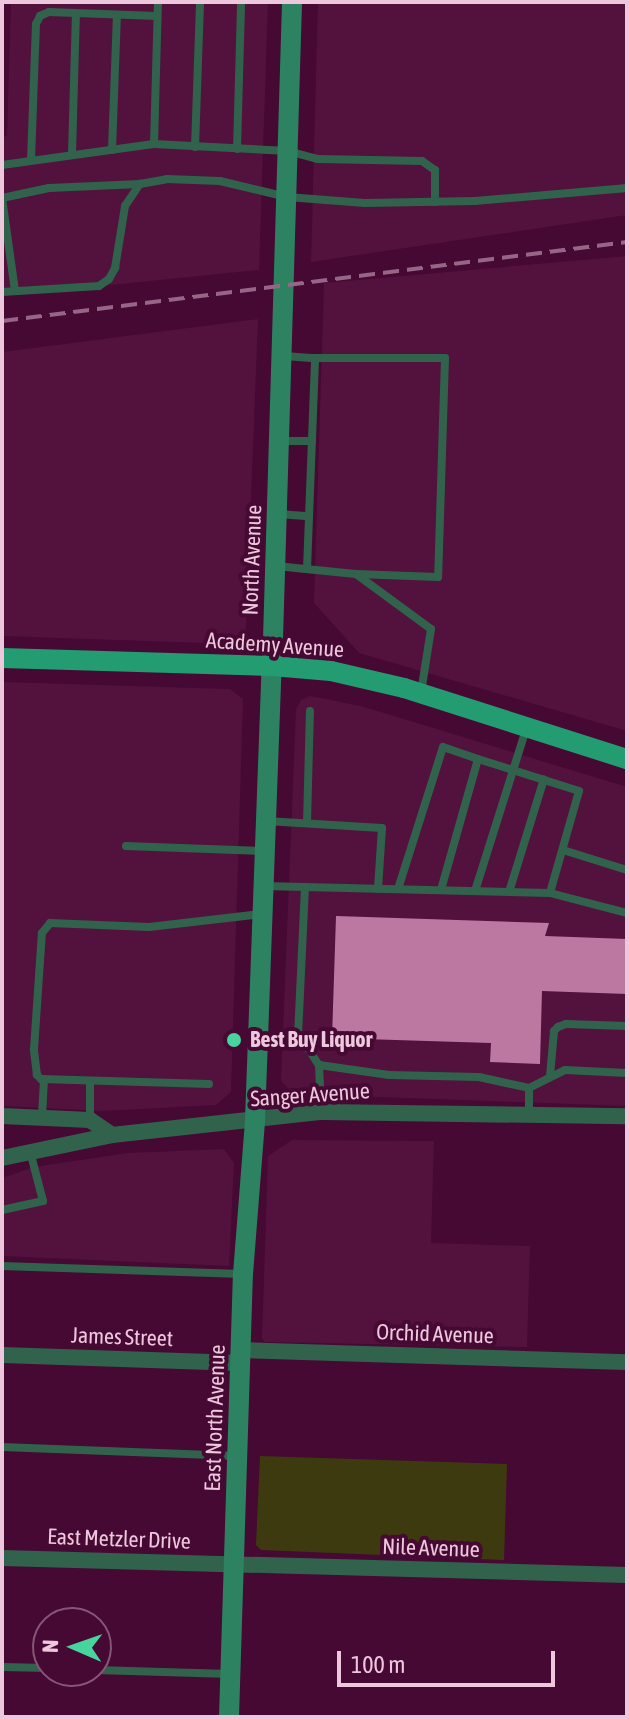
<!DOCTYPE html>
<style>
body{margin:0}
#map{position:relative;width:629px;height:1719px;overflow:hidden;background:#450933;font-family:"Asap Condensed",sans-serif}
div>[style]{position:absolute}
.built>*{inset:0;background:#53113e}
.green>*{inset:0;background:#3e3a0f}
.building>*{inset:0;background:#bd78a2}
.lane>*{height:8px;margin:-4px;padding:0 4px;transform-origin:4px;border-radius:4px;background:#31624c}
.street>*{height:16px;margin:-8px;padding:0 8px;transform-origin:8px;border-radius:8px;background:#31624c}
.secondary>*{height:20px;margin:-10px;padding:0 10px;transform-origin:10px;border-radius:10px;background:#2d8361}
.primary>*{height:20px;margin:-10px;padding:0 10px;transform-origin:10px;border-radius:10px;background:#249c71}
.rail>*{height:4px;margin-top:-2px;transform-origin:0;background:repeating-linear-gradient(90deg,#976686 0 16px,transparent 0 24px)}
.dots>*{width:22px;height:22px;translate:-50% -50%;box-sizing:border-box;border:4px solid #450933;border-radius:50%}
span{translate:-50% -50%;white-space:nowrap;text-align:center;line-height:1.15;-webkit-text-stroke:8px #450933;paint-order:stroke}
.street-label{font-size:22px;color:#edc7dc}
.poi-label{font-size:22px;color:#edc7dc;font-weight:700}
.left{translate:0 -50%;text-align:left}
.frame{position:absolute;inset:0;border:4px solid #edc7dc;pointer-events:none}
.north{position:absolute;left:32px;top:1607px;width:80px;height:80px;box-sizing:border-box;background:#450933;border:2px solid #857;border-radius:50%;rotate:272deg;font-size:22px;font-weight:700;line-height:32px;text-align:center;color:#edc7dc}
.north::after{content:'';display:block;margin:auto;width:28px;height:36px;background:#47d49d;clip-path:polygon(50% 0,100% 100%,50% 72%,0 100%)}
.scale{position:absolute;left:337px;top:1651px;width:218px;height:36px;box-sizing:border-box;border:4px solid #edc7dc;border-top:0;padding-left:10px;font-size:24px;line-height:28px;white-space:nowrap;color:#edc7dc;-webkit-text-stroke:6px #450933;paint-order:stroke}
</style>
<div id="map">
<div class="built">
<div style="clip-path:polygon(11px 2px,268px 2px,259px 270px,2px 296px,2px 137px,7px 136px)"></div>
<div style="clip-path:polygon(318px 2px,627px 2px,627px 215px,311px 262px)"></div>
<div style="clip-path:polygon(627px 256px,627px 731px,359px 653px,314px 603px,324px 283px)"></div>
<div style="clip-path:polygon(258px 319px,246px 629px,232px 644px,2px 636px,2px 352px)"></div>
<div style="clip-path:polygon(2px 682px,230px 689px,243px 699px,231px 1092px,216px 1105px,103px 1111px,2px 1106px)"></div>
<div style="clip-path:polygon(310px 696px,361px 706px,627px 787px,627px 1106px,294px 1094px,281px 1081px,296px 709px,301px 700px)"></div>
<div style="clip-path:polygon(292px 1140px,434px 1141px,431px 1243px,530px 1246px,527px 1347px,265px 1342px,262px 1338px,268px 1156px)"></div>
<div style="clip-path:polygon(224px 1149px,234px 1163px,229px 1266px,2px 1256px,2px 1178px,34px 1167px,127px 1153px)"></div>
</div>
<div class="green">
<div style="clip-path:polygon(260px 1456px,507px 1464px,504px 1560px,261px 1550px,256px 1545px)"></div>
</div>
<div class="building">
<div style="clip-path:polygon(336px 916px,549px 923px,545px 936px,627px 939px,627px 994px,542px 991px,540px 1064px,490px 1062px,491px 1043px,332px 1038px)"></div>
</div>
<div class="lane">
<div style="left:154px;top:144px;width:142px;rotate:-88.4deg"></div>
<div style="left:195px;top:147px;width:145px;rotate:-88deg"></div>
<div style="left:237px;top:149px;width:147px;rotate:-88.4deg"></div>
<div style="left:112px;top:150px;width:135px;rotate:-87.9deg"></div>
<div style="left:72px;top:154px;width:141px;rotate:-88.4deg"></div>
<div style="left:31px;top:160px;width:136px;rotate:-87.9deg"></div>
<div style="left:36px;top:24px;width:9px;rotate:-63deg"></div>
<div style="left:40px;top:16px;width:10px;rotate:-24deg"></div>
<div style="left:49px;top:12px;width:108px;rotate:2.1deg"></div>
<div style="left:2px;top:165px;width:153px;rotate:-7.9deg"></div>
<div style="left:154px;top:144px;width:134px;rotate:3deg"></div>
<div style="left:288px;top:151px;width:31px;rotate:15deg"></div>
<div style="left:318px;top:159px;width:104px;rotate:1.1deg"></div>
<div style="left:422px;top:161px;width:16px;rotate:35deg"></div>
<div style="left:435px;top:170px;width:32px;rotate:90deg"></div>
<div style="left:2px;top:198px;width:48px;rotate:-12deg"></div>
<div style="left:49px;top:188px;width:91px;rotate:-2.5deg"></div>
<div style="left:2px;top:198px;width:94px;rotate:82deg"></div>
<div style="left:2px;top:292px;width:97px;rotate:-3.5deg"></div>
<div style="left:99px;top:286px;width:12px;rotate:-35deg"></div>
<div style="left:109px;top:279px;width:13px;rotate:-61deg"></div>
<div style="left:115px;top:268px;width:63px;rotate:-80.8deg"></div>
<div style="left:125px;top:206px;width:27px;rotate:-56deg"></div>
<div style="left:140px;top:184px;width:27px;rotate:-10deg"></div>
<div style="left:167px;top:179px;width:53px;rotate:2.2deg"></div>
<div style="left:220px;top:181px;width:69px;rotate:13.4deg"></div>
<div style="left:287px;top:197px;width:78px;rotate:4.4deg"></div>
<div style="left:365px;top:203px;width:110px;rotate:-1deg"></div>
<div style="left:475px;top:201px;width:153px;rotate:-4.9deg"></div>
<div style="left:284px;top:356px;width:31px;rotate:4deg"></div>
<div style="left:281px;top:441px;width:31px"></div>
<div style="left:278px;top:514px;width:31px;rotate:4deg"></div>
<div style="left:276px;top:566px;width:80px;rotate:5.7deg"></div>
<div style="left:356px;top:574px;width:93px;rotate:36.3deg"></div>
<div style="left:431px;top:629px;width:65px;rotate:98.9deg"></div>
<div style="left:307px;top:569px;width:211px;rotate:-87.8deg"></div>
<div style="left:315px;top:358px;width:130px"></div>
<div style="left:445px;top:358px;width:219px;rotate:91.8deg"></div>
<div style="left:438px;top:577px;width:82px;rotate:-177.9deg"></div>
<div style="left:478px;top:759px;width:106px;rotate:17.6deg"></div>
<div style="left:579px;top:791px;width:106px;rotate:105.9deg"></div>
<div style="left:266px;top:821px;width:116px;rotate:3.5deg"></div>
<div style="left:382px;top:828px;width:61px;rotate:93.8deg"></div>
<div style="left:307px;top:823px;width:112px;rotate:-88.5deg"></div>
<div style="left:126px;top:846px;width:137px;rotate:2.1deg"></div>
<div style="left:563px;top:850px;width:67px;rotate:17.4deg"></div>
<div style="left:263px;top:886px;width:287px;rotate:1.4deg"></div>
<div style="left:550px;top:893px;width:80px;rotate:14.6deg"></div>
<div style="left:305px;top:887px;width:146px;rotate:92.7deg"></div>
<div style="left:298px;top:1033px;width:38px;rotate:57deg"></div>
<div style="left:319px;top:1065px;width:46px;rotate:87.5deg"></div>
<div style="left:398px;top:889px;width:149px;rotate:-72.4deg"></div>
<div style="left:443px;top:747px;width:37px;rotate:19deg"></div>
<div style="left:478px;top:759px;width:136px;rotate:105.8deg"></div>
<div style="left:475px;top:891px;width:170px;rotate:-72.5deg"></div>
<div style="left:509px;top:892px;width:118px;rotate:-72.8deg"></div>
<div style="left:319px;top:1065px;width:71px;rotate:8.1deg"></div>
<div style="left:389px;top:1075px;width:90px;rotate:1.3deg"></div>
<div style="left:479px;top:1077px;width:51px;rotate:12.4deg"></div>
<div style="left:529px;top:1088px;width:40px;rotate:-26.6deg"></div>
<div style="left:565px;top:1070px;width:62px;rotate:2.8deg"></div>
<div style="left:550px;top:1076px;width:45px;rotate:-84.9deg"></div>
<div style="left:554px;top:1031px;width:6px;rotate:-45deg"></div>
<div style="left:558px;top:1027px;width:9px;rotate:-21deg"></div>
<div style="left:566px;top:1024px;width:61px;rotate:1.9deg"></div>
<div style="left:209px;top:1084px;width:168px;rotate:-178.3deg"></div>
<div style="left:41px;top:1079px;width:6px;rotate:-135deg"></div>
<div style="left:37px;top:1075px;width:26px;rotate:-97deg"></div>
<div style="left:34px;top:1049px;width:116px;rotate:-86.1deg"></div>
<div style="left:42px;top:933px;width:13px;rotate:-51deg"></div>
<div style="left:50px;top:923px;width:99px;rotate:2.3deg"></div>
<div style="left:149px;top:927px;width:113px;rotate:-6.6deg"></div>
<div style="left:529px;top:1113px;width:25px;rotate:-90deg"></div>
<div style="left:42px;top:1117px;width:38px;rotate:-87deg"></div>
<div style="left:90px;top:1119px;width:38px;rotate:-90deg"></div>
<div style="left:2px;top:1210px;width:42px;rotate:-12.4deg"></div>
<div style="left:43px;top:1201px;width:52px;rotate:-104.6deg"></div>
<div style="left:2px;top:1266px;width:240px;rotate:1.9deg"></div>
<div style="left:2px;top:1447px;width:235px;rotate:2.2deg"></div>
<div style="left:2px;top:1667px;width:46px;rotate:1.2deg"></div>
<div style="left:96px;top:1670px;width:134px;rotate:1.7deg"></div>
</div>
<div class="street">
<div style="left:2px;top:1116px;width:88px;rotate:2.6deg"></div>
<div style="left:90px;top:1120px;width:27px;rotate:34deg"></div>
<div style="left:2px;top:1158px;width:112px;rotate:-11.8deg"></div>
<div style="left:112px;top:1135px;width:211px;rotate:-6.3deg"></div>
<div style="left:322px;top:1112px;width:305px;rotate:0.8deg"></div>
<div style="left:241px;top:1350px;width:386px;rotate:1.8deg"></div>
<div style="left:2px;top:1355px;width:238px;rotate:1.9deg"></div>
<div style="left:2px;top:1558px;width:625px;rotate:1.56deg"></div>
</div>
<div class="secondary">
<div style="left:229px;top:1717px;width:443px;rotate:-88.2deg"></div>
<div style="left:243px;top:1274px;width:154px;rotate:-85.5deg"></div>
<div style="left:255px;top:1120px;width:481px;rotate:-87.9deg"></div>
<div style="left:273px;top:639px;width:637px;rotate:-88.29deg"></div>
</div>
<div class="primary">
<div style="left:2px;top:658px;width:270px;rotate:1.7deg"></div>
<div style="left:272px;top:666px;width:59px;rotate:4.8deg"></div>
<div style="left:331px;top:671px;width:75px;rotate:13.1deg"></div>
<div style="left:404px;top:688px;width:234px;rotate:17.7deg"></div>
</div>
<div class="rail">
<div style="left:2px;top:321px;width:630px;rotate:-7.2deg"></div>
</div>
<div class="dots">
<div style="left:234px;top:1040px;background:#47d49d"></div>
</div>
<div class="street-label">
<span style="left:252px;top:560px;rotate:-88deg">North Avenue</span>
<span style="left:275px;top:645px;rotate:4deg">Academy Avenue</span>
<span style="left:310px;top:1095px;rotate:-4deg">Sanger Avenue</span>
<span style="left:435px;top:1334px;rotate:2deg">Orchid Avenue</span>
<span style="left:122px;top:1337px;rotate:2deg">James Street</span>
<span style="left:215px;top:1418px;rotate:-88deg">East North Avenue</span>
<span style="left:119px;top:1539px;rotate:2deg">East Metzler Drive</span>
<span style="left:431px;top:1548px;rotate:2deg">Nile Avenue</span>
</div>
<div class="poi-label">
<span class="left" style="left:250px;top:1040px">Best Buy Liquor</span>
</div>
<div class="frame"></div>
<div class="north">N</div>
<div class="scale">100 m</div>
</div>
